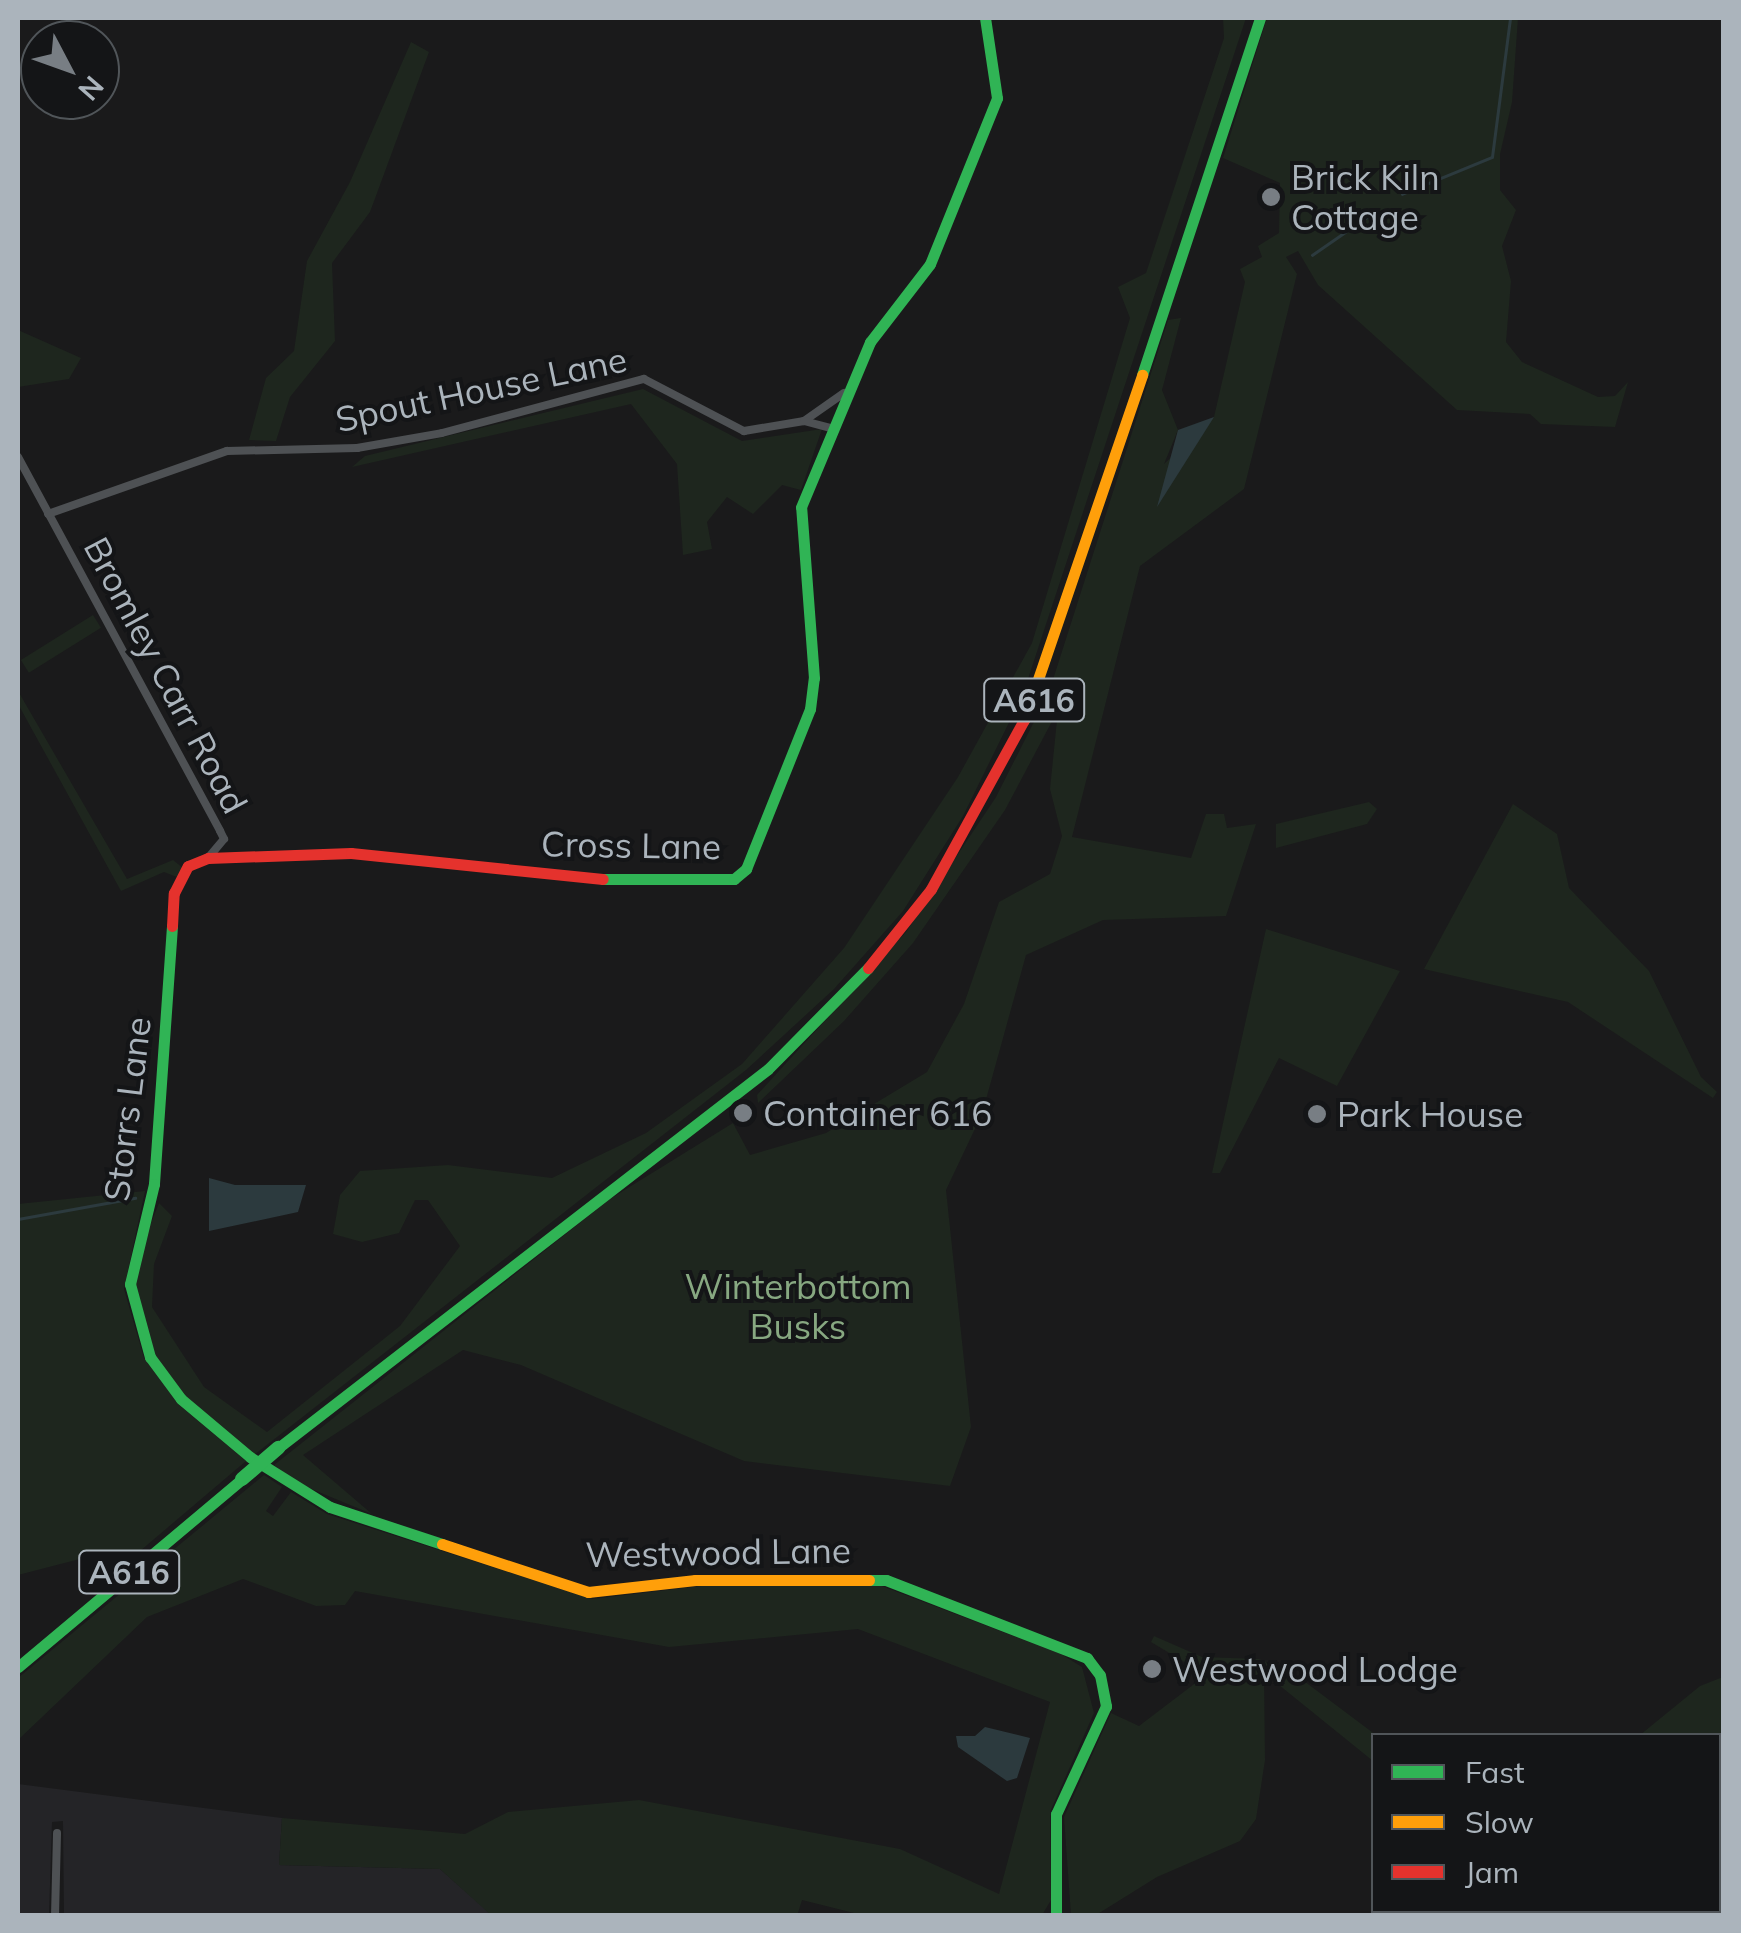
<!DOCTYPE html>
<style>
body{margin:0}
#map{position:relative;width:1741px;height:1933px;overflow:hidden;background:#1a1a1b;font-family:Mulish,sans-serif}
div>[style]{position:absolute}
.built>*{inset:0;background:#242427}
.green>*{inset:0;background:#1e261e;transform-origin:0 0}
.water>*{inset:0;background:#2c3a3e}
.stream>*{height:2.5px;margin:-1.25px;padding:0 1.25px;transform-origin:1.25px;border-radius:1.25px;background:#2c3a3e}
.street>*{height:8px;margin:-4px;padding:0 4px;transform-origin:4px;border-radius:4px;background:#4e5154}
.fast>*{height:11px;margin:-5.5px;padding:0 5.5px;transform-origin:5.5px;border-radius:5.5px;background:#30b455}
.slow>*{height:11px;margin:-5.5px;padding:0 5.5px;transform-origin:5.5px;border-radius:5.5px;background:#ff9f0a}
.jam>*{height:11px;margin:-5.5px;padding:0 5.5px;transform-origin:5.5px;border-radius:5.5px;background:#e5322d}
.fast-bridge>*{height:14px;margin:-7px;padding:0 7px;transform-origin:7px;border-radius:7px;background:#30b455}
.dots>*{width:28px;height:28px;translate:-50% -50%;box-sizing:border-box;border:5px solid #141517;border-radius:50%}
span{translate:-50% -50%;white-space:nowrap;text-align:center;line-height:1.15;-webkit-text-stroke:8px #141517;paint-order:stroke}
.shield-label span{padding:2px 8px;background:#141517;border:2px solid;border-radius:8px;-webkit-text-stroke-width:0}
.shield-label{font-size:32px;color:#abb4bc;font-weight:700}
.poi-label{font-size:35px;color:#abb4bc}
.left{translate:0 -50%;text-align:left}
.street-label{font-size:35px;color:#abb4bc}
.park-label{font-size:35px;color:#87a881}
.frame{position:absolute;inset:0;border:20px solid #abb4bc;pointer-events:none}
.legend{position:absolute;left:1371px;top:1733px;width:350px;height:180px;box-sizing:border-box;background:#141517;border:2px solid #505559;margin:0;padding:12px 18px;list-style:none;font-size:30px;color:#abb4bc}
.legend li{display:flex;align-items:center;gap:20px;height:50px}
.legend b{width:50px;border:2px solid #505559}
.north{position:absolute;left:20px;top:20px;width:100px;height:100px;box-sizing:border-box;background:#141517;border:2px solid #505559;border-radius:50%;rotate:131deg;font-size:28px;font-weight:700;line-height:40px;text-align:center;color:#abb4bc}
.north::after{content:'';display:block;margin:auto;width:35px;height:45px;background:#787e84;clip-path:polygon(50% 0,100% 100%,50% 72%,0 100%)}
</style>
<div id="map">
<div class="built">
<div style="clip-path:polygon(18px 1784px,282px 1818px,279px 1865px,440px 1869px,492px 1915px,64px 1915px,63px 1821px,52px 1822px,49px 1915px,18px 1915px)"></div>
</div>
<div class="green">
<div style="clip-path:polygon(1223px 18px,1246px 18px,1023px 694px,963px 816px,903px 911px,834px 989px,746px 1070px,254px 1455px,184px 1396px,155px 1355px,135px 1286px,137px 1258px,159px 1203px,172px 1216px,154px 1264px,152px 1307px,204px 1387px,267px 1432px,400px 1326px,460px 1246px,428px 1200px,415px 1200px,399px 1233px,362px 1242px,333px 1234px,340px 1195px,360px 1171px,448px 1165px,552px 1178px,646px 1133px,742px 1064px,844px 948px,958px 777px,1032px 643px,1130px 318px,1118px 287px,1146px 273px,1224px 38px)"></div>
<div style="clip-path:polygon(1267px 18px,1518px 18px,1512px 102px,1500px 154px,1500px 190px,1516px 210px,1502px 246px,1511px 281px,1506px 342px,1522px 362px,1598px 397px,1615px 396px,1628px 382px,1615px 427px,1541px 424px,1530px 414px,1457px 410px,1318px 285px,1298px 251px,1286px 257px,1297px 274px,1244px 489px,1140px 566px,1072px 837px,1191px 858px,1206px 814px,1224px 814px,1227px 828px,1256px 824px,1226px 916px,1103px 920px,1026px 955px,982px 1114px,946px 1190px,971px 1427px,950px 1486px,744px 1461px,521px 1365px,463px 1350px,303px 1455px,372px 1514px,297px 1483px,274px 1465px,610px 1199px,733px 1123px,750px 1155px,826px 1133px,927px 1072px,964px 1004px,999px 902px,1050px 874px,1062px 836px,1050px 789px,1058px 710px,1005px 810px,913px 943px,844px 1021px,758px 1103px,757px 1095px,906px 932px,996px 797px,1049px 692px,1168px 320px,1181px 318px,1162px 390px,1178px 430px,1164px 464px,1214px 417px,1245px 282px,1240px 269px,1262px 257px,1258px 246px,1279px 233px,1280px 183px,1223px 158px)"></div>
<div style="clip-path:polygon(411px 42px,429px 52px,370px 212px,332px 263px,335px 341px,290px 397px,276px 441px,249px 440px,266px 378px,294px 351px,307px 261px,350px 182px)"></div>
<div style="clip-path:polygon(18px 330px,81px 358px,69px 379px,18px 387px)"></div>
<div style="clip-path:polygon(643px 389px,742px 441px,822px 429px,801px 490px,782px 485px,753px 514px,727px 497px,707px 522px,712px 549px,683px 555px,677px 464px,631px 404px,352px 467px,365px 456px)"></div>
<div style="left:93px;top:615px;width:15px;height:85px;rotate:58deg"></div>
<div style="clip-path:polygon(18px 691px,127px 879px,173px 860px,183px 868px,177px 877px,164px 872px,121px 891px,18px 704px)"></div>
<div style="clip-path:polygon(1369px 802px,1377px 809px,1367px 824px,1276px 848px,1276px 824px)"></div>
<div style="clip-path:polygon(1513px 804px,1557px 834px,1569px 888px,1649px 971px,1701px 1077px,1717px 1092px,1713px 1098px,1568px 1002px,1424px 969px)"></div>
<div style="clip-path:polygon(1266px 929px,1400px 971px,1337px 1086px,1279px 1058px,1220px 1173px,1212px 1173px)"></div>
<div style="clip-path:polygon(145px 1191px,124px 1289px,144px 1358px,178px 1404px,246px 1461px,120px 1568px,103px 1553px,18px 1575px,18px 1204px)"></div>
<div style="clip-path:polygon(264px 1475px,282px 1487px,266px 1511px,273px 1516px,291px 1492px,327px 1514px,592px 1599px,701px 1586px,879px 1585px,1061px 1654px,1082px 1667px,1094px 1713px,1050px 1812px,1051px 1900px,1042px 1915px,862px 1915px,802px 1900px,797px 1916px,492px 1916px,440px 1869px,279px 1865px,282px 1818px,465px 1834px,508px 1812px,639px 1800px,900px 1849px,999px 1894px,1050px 1702px,858px 1629px,669px 1647px,355px 1591px,345px 1605px,316px 1606px,243px 1579px,147px 1617px,18px 1740px,18px 1678px)"></div>
<div style="clip-path:polygon(1154px 1636px,1202px 1657px,1259px 1659px,1296px 1675px,1376px 1735px,1373px 1761px,1264px 1673px,1265px 1760px,1256px 1819px,1240px 1841px,1157px 1877px,1096px 1915px,1071px 1915px,1064px 1817px,1111px 1713px,1139px 1726px,1206px 1675px,1151px 1642px)"></div>
<div style="clip-path:polygon(1723px 1677px,1724px 1841px,1719px 1842px,1718px 1736px,1640px 1735px,1700px 1686px)"></div>
</div>
<div class="water">
<div style="clip-path:polygon(1214px 417px,1157px 507px,1178px 430px)"></div>
<div style="clip-path:polygon(209px 1178px,235px 1185px,306px 1185px,298px 1212px,209px 1231px)"></div>
<div style="clip-path:polygon(985px 1727px,1030px 1738px,1017px 1778px,1007px 1781px,958px 1747px,956px 1736px,975px 1736px)"></div>
</div>
<div class="stream">
<div style="left:1402px;top:194px;width:97px;rotate:-22.3deg"></div>
<div style="left:1492px;top:157px;width:140px;rotate:-82.6deg"></div>
<div style="left:1312px;top:255px;width:75px;rotate:-34.7deg"></div>
<div style="left:18px;top:1219px;width:119px;rotate:-10.2deg"></div>
</div>
<div class="street">
<div style="left:804px;top:421px;width:49px;rotate:-35deg"></div>
<div style="left:18px;top:457px;width:425px;rotate:61.6deg"></div>
<div style="left:220px;top:831px;width:9px;rotate:63deg"></div>
<div style="left:224px;top:839px;width:25px;rotate:130deg"></div>
<div style="left:48px;top:514px;width:190px;rotate:-19.4deg"></div>
<div style="left:227px;top:451px;width:130px;rotate:-1.3deg"></div>
<div style="left:357px;top:448px;width:86px;rotate:-10deg"></div>
<div style="left:442px;top:433px;width:209px;rotate:-15deg"></div>
<div style="left:644px;top:379px;width:113px;rotate:27.5deg"></div>
<div style="left:744px;top:431px;width:61px;rotate:-9.5deg"></div>
<div style="left:804px;top:421px;width:27px;rotate:15deg"></div>
<div style="left:55px;top:1916px;width:83px;rotate:-88.6deg"></div>
</div>
<div class="fast">
<div style="left:1142px;top:375px;width:376px;rotate:-71.7deg"></div>
<div style="left:603px;top:879px;width:131px"></div>
<div style="left:734px;top:879px;width:16px;rotate:-40deg"></div>
<div style="left:746px;top:869px;width:172px;rotate:-68.2deg"></div>
<div style="left:810px;top:709px;width:31px;rotate:-83deg"></div>
<div style="left:814px;top:678px;width:171px;rotate:-94.3deg"></div>
<div style="left:801px;top:507px;width:179px;rotate:-67.3deg"></div>
<div style="left:870px;top:342px;width:98px;rotate:-52.4deg"></div>
<div style="left:930px;top:264px;width:179px;rotate:-68deg"></div>
<div style="left:997px;top:98px;width:81px;rotate:-98.5deg"></div>
<div style="left:172px;top:926px;width:259px;rotate:94deg"></div>
<div style="left:154px;top:1184px;width:103px;rotate:103.5deg"></div>
<div style="left:130px;top:1284px;width:76px;rotate:74.7deg"></div>
<div style="left:150px;top:1357px;width:52px;rotate:53.6deg"></div>
<div style="left:181px;top:1399px;width:90px;rotate:40deg"></div>
<div style="left:250px;top:1457px;width:94px;rotate:32deg"></div>
<div style="left:330px;top:1507px;width:118px;rotate:18.3deg"></div>
<div style="left:278px;top:1448px;width:619px;rotate:-37.72deg"></div>
<div style="left:768px;top:1069px;width:142px;rotate:-45.3deg"></div>
<div style="left:869px;top:1580px;width:17px"></div>
<div style="left:886px;top:1580px;width:216px;rotate:21.2deg"></div>
<div style="left:1087px;top:1658px;width:21px;rotate:53deg"></div>
<div style="left:1100px;top:1675px;width:32px;rotate:79deg"></div>
<div style="left:1106px;top:1706px;width:119px;rotate:114.8deg"></div>
<div style="left:1056px;top:1814px;width:102px;rotate:90deg"></div>
<div style="left:18px;top:1667px;width:292px;rotate:-40deg"></div>
</div>
<div class="slow">
<div style="left:1024px;top:720px;width:365px;rotate:-71.1deg"></div>
<div style="left:442px;top:1544px;width:154px;rotate:18.2deg"></div>
<div style="left:588px;top:1592px;width:108px;rotate:-6.4deg"></div>
<div style="left:695px;top:1580px;width:174px"></div>
</div>
<div class="jam">
<div style="left:172px;top:926px;width:33px;rotate:-87deg"></div>
<div style="left:174px;top:893px;width:30px;rotate:-63deg"></div>
<div style="left:188px;top:866px;width:22px;rotate:-22deg"></div>
<div style="left:208px;top:858px;width:143px;rotate:-2deg"></div>
<div style="left:351px;top:853px;width:253px;rotate:5.9deg"></div>
<div style="left:868px;top:968px;width:101px;rotate:-51.4deg"></div>
<div style="left:931px;top:889px;width:193px;rotate:-61.2deg"></div>
</div>
<div class="fast-bridge">
<div style="left:242px;top:1479px;width:48px;rotate:-40.7deg"></div>
</div>
<div class="dots">
<div style="left:1271px;top:197px;background:#787e84"></div>
<div style="left:743px;top:1113px;background:#787e84"></div>
<div style="left:1317px;top:1114px;background:#787e84"></div>
<div style="left:1152px;top:1669px;background:#787e84"></div>
</div>
<div class="shield-label">
<span style="left:1034px;top:700px">A616</span>
<span style="left:129px;top:1572px">A616</span>
</div>
<div class="poi-label">
<span class="left" style="left:1291px;top:197px">Brick Kiln<br>Cottage</span>
<span class="left" style="left:763px;top:1113px">Container 616</span>
<span class="left" style="left:1337px;top:1114px">Park House</span>
<span class="left" style="left:1172px;top:1669px">Westwood Lodge</span>
</div>
<div class="street-label">
<span style="left:481px;top:389px;rotate:-12deg">Spout House Lane</span>
<span style="left:166px;top:675px;rotate:62deg">Bromley Carr Road</span>
<span style="left:631px;top:845px;rotate:1deg">Cross Lane</span>
<span style="left:127px;top:1109px;rotate:-83deg">Storrs Lane</span>
<span style="left:718px;top:1552px;rotate:-1deg">Westwood Lane</span>
</div>
<div class="park-label">
<span style="left:798px;top:1306px">Winterbottom<br>Busks</span>
</div>
<div class="frame"></div>
<ul class="legend">
<li><b style="height:12px;background:#30b455"></b>Fast</li>
<li><b style="height:12px;background:#ff9f0a"></b>Slow</li>
<li><b style="height:12px;background:#e5322d"></b>Jam</li>
</ul>
<div class="north">N</div>
</div>
